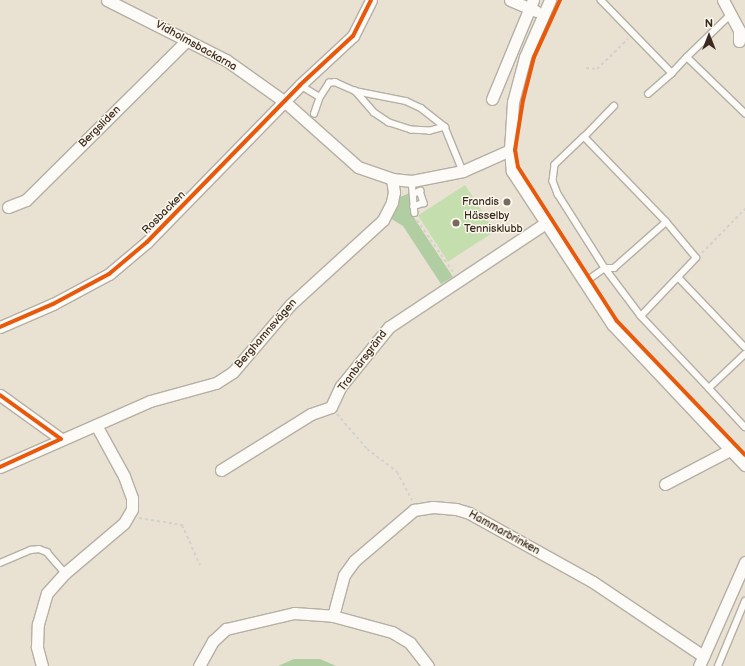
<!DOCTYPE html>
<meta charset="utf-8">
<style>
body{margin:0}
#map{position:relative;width:745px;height:666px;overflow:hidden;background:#e9e2d3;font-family:"Balsamiq Sans",sans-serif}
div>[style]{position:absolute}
.green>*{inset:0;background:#c4dfad;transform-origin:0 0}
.forest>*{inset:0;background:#b1cda2}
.path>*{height:2px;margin-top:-1px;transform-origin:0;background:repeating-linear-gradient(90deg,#d4d1cd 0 3px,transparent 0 6px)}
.roads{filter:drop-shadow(1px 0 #b5afa5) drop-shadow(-1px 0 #b5afa5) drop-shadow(0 1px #b5afa5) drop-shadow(0 -1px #b5afa5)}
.service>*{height:5.5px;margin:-2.75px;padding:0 2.75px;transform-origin:2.75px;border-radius:2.75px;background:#fcfbf8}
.minor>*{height:11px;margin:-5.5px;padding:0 5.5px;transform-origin:5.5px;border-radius:5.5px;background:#fcfbf8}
.cycleway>*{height:4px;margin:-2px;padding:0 2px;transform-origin:2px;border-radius:2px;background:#e8590c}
.dots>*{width:11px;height:11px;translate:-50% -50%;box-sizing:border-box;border:2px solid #fbf7ec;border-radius:50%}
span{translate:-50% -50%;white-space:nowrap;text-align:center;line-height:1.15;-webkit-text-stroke:3px #fbf7ec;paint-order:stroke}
.street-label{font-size:11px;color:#3b2a1e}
.poi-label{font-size:11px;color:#3b2a1e}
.right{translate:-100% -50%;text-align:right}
.left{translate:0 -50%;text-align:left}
.north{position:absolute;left:689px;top:16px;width:40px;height:40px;-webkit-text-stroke:3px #fbf7ec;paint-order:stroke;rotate:0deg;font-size:11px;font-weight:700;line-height:16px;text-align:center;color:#3b2a1e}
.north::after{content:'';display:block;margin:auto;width:14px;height:18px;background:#3b2a1e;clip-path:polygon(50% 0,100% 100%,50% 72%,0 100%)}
</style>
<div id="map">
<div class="green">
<div style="left:465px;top:185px;width:55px;height:56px;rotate:57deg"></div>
</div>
<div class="forest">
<div style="clip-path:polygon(410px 193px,412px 213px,416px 221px,453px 277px,441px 284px,403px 226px,390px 218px,400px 197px)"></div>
<div style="clip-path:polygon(294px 659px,320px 659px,336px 666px,278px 666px)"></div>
</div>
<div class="path">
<div style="left:586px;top:68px;width:11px;rotate:5deg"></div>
<div style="left:597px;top:69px;width:43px;rotate:-44.1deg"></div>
<div style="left:417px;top:220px;width:63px;rotate:55.3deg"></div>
<div style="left:702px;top:253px;width:62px;rotate:-45.7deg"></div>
<div style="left:337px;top:414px;width:46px;rotate:49.4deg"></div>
<div style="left:367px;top:449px;width:38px;rotate:37deg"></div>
<div style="left:397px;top:472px;width:32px;rotate:62deg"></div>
<div style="left:139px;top:518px;width:44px;rotate:9.2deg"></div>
<div style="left:182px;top:525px;width:44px;rotate:65.8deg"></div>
</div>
<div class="roads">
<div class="service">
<div style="left:601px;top:0;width:102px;rotate:45.8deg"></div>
<div style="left:672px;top:73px;width:22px;rotate:-47deg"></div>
<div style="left:687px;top:57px;width:81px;rotate:44deg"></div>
<div style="left:687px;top:57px;width:62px;rotate:-44.3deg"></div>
<div style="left:300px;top:85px;width:23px;rotate:31deg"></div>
<div style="left:320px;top:97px;width:17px;rotate:-57deg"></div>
<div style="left:329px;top:83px;width:6px;rotate:-9deg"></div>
<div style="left:335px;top:82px;width:22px;rotate:24deg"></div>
<div style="left:355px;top:91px;width:52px;rotate:11.1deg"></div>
<div style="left:406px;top:101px;width:17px;rotate:25deg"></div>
<div style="left:421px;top:108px;width:31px;rotate:38deg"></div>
<div style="left:445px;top:127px;width:16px;rotate:165deg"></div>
<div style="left:430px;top:131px;width:19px;rotate:-177deg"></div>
<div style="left:411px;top:130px;width:23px;rotate:-162deg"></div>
<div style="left:389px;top:123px;width:18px;rotate:-146deg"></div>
<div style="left:374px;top:113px;width:29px;rotate:-131deg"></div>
<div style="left:648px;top:94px;width:32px;rotate:-41deg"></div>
<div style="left:314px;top:114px;width:18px;rotate:-71deg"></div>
<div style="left:445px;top:127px;width:48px;rotate:67.8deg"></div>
<div style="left:584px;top:137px;width:43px;rotate:-45.9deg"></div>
<div style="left:412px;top:181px;width:32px;rotate:85deg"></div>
<div style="left:413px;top:194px;width:8px;rotate:-23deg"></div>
<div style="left:420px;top:191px;width:13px;rotate:72deg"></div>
<div style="left:424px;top:203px;width:11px;rotate:158deg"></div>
<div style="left:679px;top:278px;width:95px;rotate:46.3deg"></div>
<div style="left:585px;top:282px;width:24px;rotate:-35deg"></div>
<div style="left:605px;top:268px;width:9px"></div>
<div style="left:614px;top:268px;width:69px;rotate:-41.5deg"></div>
<div style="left:666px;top:222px;width:118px;rotate:-134deg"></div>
<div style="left:584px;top:137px;width:40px;rotate:136deg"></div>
<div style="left:555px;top:165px;width:16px;rotate:97deg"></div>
<div style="left:553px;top:181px;width:14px;rotate:69deg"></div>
<div style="left:558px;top:194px;width:88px;rotate:57.6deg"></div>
<div style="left:605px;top:268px;width:60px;rotate:53.1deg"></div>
<div style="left:641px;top:316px;width:80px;rotate:-46.5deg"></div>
<div style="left:696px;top:258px;width:47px;rotate:-129.8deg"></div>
<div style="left:641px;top:316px;width:99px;rotate:46.6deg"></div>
<div style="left:709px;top:388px;width:50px;rotate:-43.4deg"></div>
<div style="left:709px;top:388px;width:53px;rotate:47.3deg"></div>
<div style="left:0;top:563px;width:34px;rotate:-23deg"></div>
<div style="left:31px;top:550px;width:8px;rotate:-7deg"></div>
<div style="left:39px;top:549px;width:9px;rotate:21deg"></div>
<div style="left:47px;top:552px;width:28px;rotate:49deg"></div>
<div style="left:718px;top:666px;width:70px;rotate:-67.4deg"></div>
</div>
<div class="minor">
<div style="left:107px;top:0;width:133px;rotate:26.8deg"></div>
<div style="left:226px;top:60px;width:72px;rotate:35.4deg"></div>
<div style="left:285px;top:102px;width:98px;rotate:41.7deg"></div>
<div style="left:358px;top:167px;width:36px;rotate:19deg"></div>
<div style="left:392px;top:179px;width:20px;rotate:6deg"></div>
<div style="left:412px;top:181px;width:52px;rotate:-11.1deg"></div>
<div style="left:463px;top:171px;width:51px;rotate:-24.1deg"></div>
<div style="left:510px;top:0;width:28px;rotate:23deg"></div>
<div style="left:550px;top:0;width:62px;rotate:113.7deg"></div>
<div style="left:525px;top:57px;width:47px;rotate:104.9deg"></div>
<div style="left:513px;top:102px;width:48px;rotate:93.6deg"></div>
<div style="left:510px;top:150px;width:21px;rotate:85deg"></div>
<div style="left:512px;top:171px;width:183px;rotate:56.8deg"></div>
<div style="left:612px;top:324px;width:194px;rotate:46.7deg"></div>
<div style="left:723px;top:0;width:34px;rotate:62deg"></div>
<div style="left:739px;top:30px;width:11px;rotate:90deg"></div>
<div style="left:492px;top:99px;width:107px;rotate:-67.5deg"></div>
<div style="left:8px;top:207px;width:19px;rotate:-21deg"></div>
<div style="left:26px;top:200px;width:227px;rotate:-44.8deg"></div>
<div style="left:0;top:327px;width:58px;rotate:-23.5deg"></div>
<div style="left:53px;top:304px;width:64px;rotate:-28.2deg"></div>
<div style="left:109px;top:274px;width:50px;rotate:-40.1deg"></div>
<div style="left:147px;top:242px;width:219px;rotate:-45.7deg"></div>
<div style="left:300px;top:85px;width:72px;rotate:-42.8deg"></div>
<div style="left:353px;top:36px;width:40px;rotate:-63.4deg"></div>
<div style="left:0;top:395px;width:75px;rotate:35.8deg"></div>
<div style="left:0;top:467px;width:164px;rotate:-23.7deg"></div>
<div style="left:150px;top:401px;width:68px;rotate:-15.3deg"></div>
<div style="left:216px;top:383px;width:20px;rotate:-33deg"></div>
<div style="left:233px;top:372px;width:88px;rotate:-49.6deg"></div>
<div style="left:290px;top:305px;width:126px;rotate:-42.4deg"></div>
<div style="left:383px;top:220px;width:20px;rotate:-63deg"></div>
<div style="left:392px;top:202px;width:10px;rotate:-79deg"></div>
<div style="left:394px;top:192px;width:13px;rotate:-99deg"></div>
<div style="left:221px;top:470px;width:106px;rotate:-31.9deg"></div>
<div style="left:311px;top:414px;width:21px;rotate:-19deg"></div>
<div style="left:331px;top:407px;width:23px;rotate:-65deg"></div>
<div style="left:341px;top:386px;width:76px;rotate:-50.9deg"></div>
<div style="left:389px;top:327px;width:190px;rotate:-33.6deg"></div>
<div style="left:665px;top:484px;width:73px;rotate:-27.6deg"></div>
<div style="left:333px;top:616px;width:42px;rotate:-75deg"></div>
<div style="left:344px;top:575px;width:17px;rotate:-54deg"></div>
<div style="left:354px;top:561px;width:79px;rotate:-40.4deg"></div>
<div style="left:414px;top:510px;width:19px;rotate:-9deg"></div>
<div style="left:433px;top:507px;width:23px;rotate:5deg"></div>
<div style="left:456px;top:509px;width:14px;rotate:17deg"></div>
<div style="left:469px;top:513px;width:142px;rotate:29.1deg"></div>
<div style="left:593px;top:582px;width:133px;rotate:33.9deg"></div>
<div style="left:42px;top:666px;width:20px;rotate:-105deg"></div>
<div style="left:37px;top:647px;width:23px;rotate:-88deg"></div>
<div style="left:38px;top:624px;width:32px;rotate:-74deg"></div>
<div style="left:47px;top:593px;width:27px;rotate:-48deg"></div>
<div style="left:65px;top:573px;width:77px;rotate:-40.3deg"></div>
<div style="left:124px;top:523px;width:16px;rotate:-60deg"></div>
<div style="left:132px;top:509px;width:11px;rotate:-90deg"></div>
<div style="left:132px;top:498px;width:23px;rotate:-110deg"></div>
<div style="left:124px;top:476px;width:58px;rotate:-118.8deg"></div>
<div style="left:199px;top:666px;width:29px;rotate:-61deg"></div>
<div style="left:213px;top:641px;width:18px;rotate:-43deg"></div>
<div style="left:226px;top:629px;width:70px;rotate:-13.2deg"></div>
<div style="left:294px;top:613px;width:39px;rotate:4deg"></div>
<div style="left:333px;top:616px;width:61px;rotate:15.2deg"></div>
<div style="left:392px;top:632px;width:21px;rotate:31deg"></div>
<div style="left:410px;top:643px;width:29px;rotate:52deg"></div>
<div style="left:699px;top:666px;width:114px;rotate:-66.1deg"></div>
</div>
</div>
<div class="cycleway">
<div style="left:560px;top:0;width:63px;rotate:114.5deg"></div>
<div style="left:534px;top:57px;width:44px;rotate:104.3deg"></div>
<div style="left:523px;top:100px;width:51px;rotate:99.1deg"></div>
<div style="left:515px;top:150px;width:17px;rotate:80deg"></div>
<div style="left:518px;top:167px;width:183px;rotate:57.3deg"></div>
<div style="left:617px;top:321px;width:185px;rotate:46.3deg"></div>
<div style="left:0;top:327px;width:58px;rotate:-23.5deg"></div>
<div style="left:53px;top:304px;width:64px;rotate:-28.2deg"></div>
<div style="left:109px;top:274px;width:50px;rotate:-40.1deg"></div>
<div style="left:147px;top:242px;width:219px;rotate:-45.7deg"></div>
<div style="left:300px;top:85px;width:72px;rotate:-42.8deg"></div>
<div style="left:353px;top:36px;width:40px;rotate:-63.4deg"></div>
<div style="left:0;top:395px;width:75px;rotate:35.8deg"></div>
<div style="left:0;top:467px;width:67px;rotate:-24.7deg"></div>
</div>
<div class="dots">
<div style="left:507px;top:202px;background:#786a5d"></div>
<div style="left:456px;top:223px;background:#786a5d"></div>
</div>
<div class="street-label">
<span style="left:196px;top:46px;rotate:29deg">Vidholmsbackarna</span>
<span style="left:100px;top:127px;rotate:-45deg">Bergsliden</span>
<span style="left:164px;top:213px;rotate:-45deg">Rosbacken</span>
<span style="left:266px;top:334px;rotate:-49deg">Berghamnsvägen</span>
<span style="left:363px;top:361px;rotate:-53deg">Tranbärsgränd</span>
<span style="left:504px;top:533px;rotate:29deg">Hammarbrinken</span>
</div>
<div class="poi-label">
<span class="right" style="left:499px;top:202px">Frandis</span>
<span class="left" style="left:464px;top:223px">Hässelby<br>Tennisklubb</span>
</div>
<div class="north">N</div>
</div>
